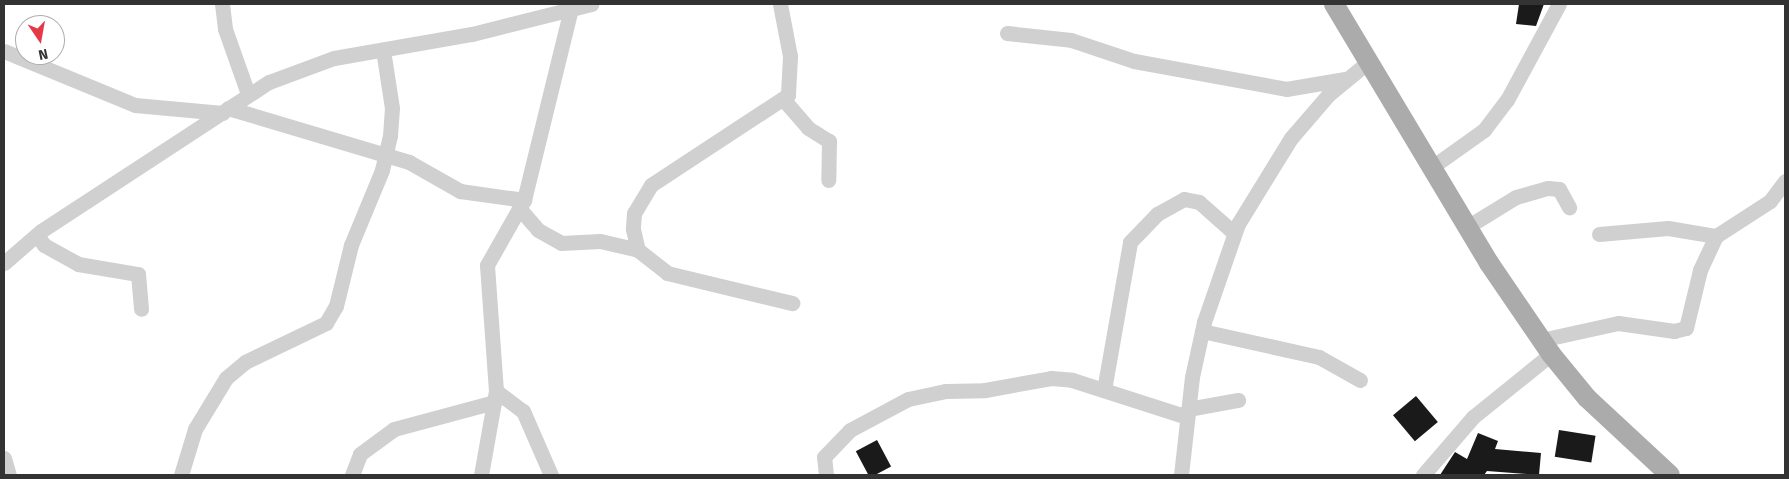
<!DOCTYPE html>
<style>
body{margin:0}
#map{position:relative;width:1789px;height:479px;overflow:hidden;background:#fff;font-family:"Fira Sans",sans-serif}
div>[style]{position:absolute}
.building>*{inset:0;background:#1a1a1a;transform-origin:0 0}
.minor>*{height:15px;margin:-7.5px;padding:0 7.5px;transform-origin:7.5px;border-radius:7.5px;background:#d0d0d0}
.major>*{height:20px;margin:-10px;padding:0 10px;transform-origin:10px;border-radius:10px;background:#ababab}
span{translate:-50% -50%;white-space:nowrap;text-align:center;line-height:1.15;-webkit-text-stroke:5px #fff;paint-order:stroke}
.frame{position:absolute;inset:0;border:5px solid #333;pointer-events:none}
.north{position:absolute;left:15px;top:15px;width:50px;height:50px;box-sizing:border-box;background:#fff;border:1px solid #adadad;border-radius:50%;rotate:168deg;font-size:14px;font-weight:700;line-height:20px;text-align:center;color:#333}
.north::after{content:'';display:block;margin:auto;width:18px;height:22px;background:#e63946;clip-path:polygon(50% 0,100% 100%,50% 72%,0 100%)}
</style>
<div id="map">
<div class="building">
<div style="clip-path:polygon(1519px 4px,1544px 4px,1536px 26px,1516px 24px)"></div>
<div style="left:1416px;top:396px;width:34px;height:30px;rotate:50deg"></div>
<div style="left:1559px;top:430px;width:37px;height:27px;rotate:9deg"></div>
<div style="clip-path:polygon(1478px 433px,1498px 441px,1495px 449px,1541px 453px,1539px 475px,1487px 471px,1484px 475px,1440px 475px,1455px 452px,1467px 459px)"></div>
<div style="left:877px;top:440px;width:30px;height:24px;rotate:62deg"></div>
</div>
<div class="minor">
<div style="left:222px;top:4px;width:25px;rotate:83deg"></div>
<div style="left:225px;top:29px;width:69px;rotate:70.5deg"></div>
<div style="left:780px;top:4px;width:53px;rotate:79.1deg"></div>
<div style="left:790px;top:56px;width:39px;rotate:93deg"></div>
<div style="left:788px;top:95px;width:164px;rotate:146.7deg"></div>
<div style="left:651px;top:185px;width:33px;rotate:121deg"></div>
<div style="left:634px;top:213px;width:16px;rotate:94deg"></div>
<div style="left:633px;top:229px;width:22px;rotate:77deg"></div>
<div style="left:638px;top:250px;width:37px;rotate:38deg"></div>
<div style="left:667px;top:273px;width:129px;rotate:13.5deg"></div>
<div style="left:1007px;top:33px;width:64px;rotate:6.2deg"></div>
<div style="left:1071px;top:40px;width:66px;rotate:18.4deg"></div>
<div style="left:1134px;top:61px;width:155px;rotate:10.4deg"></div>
<div style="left:1286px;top:89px;width:60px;rotate:-9.6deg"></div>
<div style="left:4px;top:51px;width:142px;rotate:22.4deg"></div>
<div style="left:135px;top:105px;width:88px;rotate:5.2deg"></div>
<div style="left:783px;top:99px;width:38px;rotate:49deg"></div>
<div style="left:808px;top:128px;width:25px;rotate:32deg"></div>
<div style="left:829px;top:141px;width:39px;rotate:91deg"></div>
<div style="left:228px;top:108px;width:189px;rotate:16.6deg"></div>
<div style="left:409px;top:162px;width:59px;rotate:29.6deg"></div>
<div style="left:460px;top:191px;width:65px;rotate:8deg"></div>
<div style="left:1432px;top:167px;width:64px;rotate:-35.4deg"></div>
<div style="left:1484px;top:130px;width:38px;rotate:-53deg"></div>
<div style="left:1507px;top:100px;width:109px;rotate:-61.6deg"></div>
<div style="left:519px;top:208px;width:29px;rotate:49deg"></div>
<div style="left:538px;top:230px;width:26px;rotate:29deg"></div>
<div style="left:561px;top:243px;width:39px;rotate:-3deg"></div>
<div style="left:600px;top:241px;width:39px;rotate:13deg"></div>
<div style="left:1467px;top:227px;width:57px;rotate:-31.5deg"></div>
<div style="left:1516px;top:197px;width:33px;rotate:-16deg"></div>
<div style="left:1548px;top:188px;width:11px;rotate:5deg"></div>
<div style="left:1559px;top:189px;width:21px;rotate:61deg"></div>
<div style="left:1599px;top:234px;width:69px;rotate:-5deg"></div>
<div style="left:1668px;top:228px;width:49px;rotate:9.5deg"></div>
<div style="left:37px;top:235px;width:12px;rotate:55deg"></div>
<div style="left:44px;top:245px;width:39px;rotate:29deg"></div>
<div style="left:78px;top:264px;width:61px;rotate:9.5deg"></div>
<div style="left:138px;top:274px;width:35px;rotate:85deg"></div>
<div style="left:4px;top:263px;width:49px;rotate:-40.9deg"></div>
<div style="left:41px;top:231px;width:272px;rotate:-33.2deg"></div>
<div style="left:269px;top:82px;width:69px;rotate:-20.3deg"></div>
<div style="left:334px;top:58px;width:140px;rotate:-9.9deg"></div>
<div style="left:472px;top:34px;width:123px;rotate:-14.1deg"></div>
<div style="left:1202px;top:331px;width:120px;rotate:12.5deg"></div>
<div style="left:1319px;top:357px;width:47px;rotate:29.3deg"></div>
<div style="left:1541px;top:340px;width:79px;rotate:-12.4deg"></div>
<div style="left:1618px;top:323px;width:57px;rotate:8.1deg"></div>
<div style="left:1674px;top:331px;width:12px;rotate:-14deg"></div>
<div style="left:1686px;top:328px;width:60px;rotate:-76.4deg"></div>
<div style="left:1700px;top:270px;width:38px;rotate:-65deg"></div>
<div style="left:1716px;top:236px;width:64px;rotate:-32.9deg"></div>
<div style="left:1770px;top:201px;width:25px;rotate:-53deg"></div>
<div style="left:1104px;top:390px;width:150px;rotate:-80deg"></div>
<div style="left:1130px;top:242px;width:39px;rotate:-46deg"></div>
<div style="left:1157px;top:214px;width:31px;rotate:-29deg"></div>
<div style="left:1184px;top:199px;width:15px;rotate:11deg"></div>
<div style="left:1199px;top:202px;width:47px;rotate:41.5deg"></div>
<div style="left:496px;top:391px;width:34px;rotate:37deg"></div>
<div style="left:523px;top:411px;width:70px;rotate:66.4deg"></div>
<div style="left:1188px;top:409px;width:51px;rotate:-10.2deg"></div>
<div style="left:4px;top:458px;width:18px;rotate:74deg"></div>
<div style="left:181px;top:475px;width:48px;rotate:-73.1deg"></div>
<div style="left:195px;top:429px;width:60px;rotate:-58.7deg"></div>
<div style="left:226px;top:378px;width:25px;rotate:-40deg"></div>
<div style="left:245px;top:362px;width:90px;rotate:-25.7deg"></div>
<div style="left:326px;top:323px;width:20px;rotate:-60deg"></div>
<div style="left:336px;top:306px;width:63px;rotate:-76.2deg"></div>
<div style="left:351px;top:245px;width:81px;rotate:-67.5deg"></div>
<div style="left:382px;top:170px;width:35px;rotate:-77deg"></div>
<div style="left:390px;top:136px;width:28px;rotate:-86deg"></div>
<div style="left:392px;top:108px;width:59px;rotate:-98.8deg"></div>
<div style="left:352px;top:475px;width:22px;rotate:-69deg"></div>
<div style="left:360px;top:454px;width:42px;rotate:-36.3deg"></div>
<div style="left:394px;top:429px;width:104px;rotate:-15.1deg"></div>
<div style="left:481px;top:475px;width:85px;rotate:-79.9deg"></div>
<div style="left:496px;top:391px;width:126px;rotate:-94.1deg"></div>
<div style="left:487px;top:265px;width:75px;rotate:-60.4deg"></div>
<div style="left:524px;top:200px;width:202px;rotate:-76.2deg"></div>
<div style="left:826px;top:475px;width:18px;rotate:-96deg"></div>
<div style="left:824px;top:457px;width:37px;rotate:-46deg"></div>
<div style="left:850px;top:430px;width:66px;rotate:-28.1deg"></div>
<div style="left:908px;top:399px;width:39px;rotate:-12deg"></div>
<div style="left:946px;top:391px;width:39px;rotate:-1deg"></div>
<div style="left:985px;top:390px;width:67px;rotate:-10.3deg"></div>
<div style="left:1051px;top:378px;width:21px;rotate:5deg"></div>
<div style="left:1072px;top:380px;width:121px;rotate:17.8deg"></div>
<div style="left:1181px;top:475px;width:99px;rotate:-83.6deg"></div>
<div style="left:1192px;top:377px;width:56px;rotate:-77.7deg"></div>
<div style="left:1204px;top:322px;width:104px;rotate:-70.9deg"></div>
<div style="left:1238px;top:224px;width:101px;rotate:-58.4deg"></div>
<div style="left:1291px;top:138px;width:57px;rotate:-49.3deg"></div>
<div style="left:1328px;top:95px;width:52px;rotate:-39.5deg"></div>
<div style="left:1423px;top:475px;width:77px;rotate:-49.2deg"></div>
<div style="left:1473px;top:417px;width:100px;rotate:-38.9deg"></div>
</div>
<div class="major">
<div style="left:1334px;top:4px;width:302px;rotate:59.1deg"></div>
<div style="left:1489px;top:263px;width:110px;rotate:55.7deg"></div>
<div style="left:1551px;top:354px;width:57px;rotate:50.7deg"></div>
<div style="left:1587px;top:398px;width:113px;rotate:42.9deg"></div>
</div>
<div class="frame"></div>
<div class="north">N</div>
</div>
